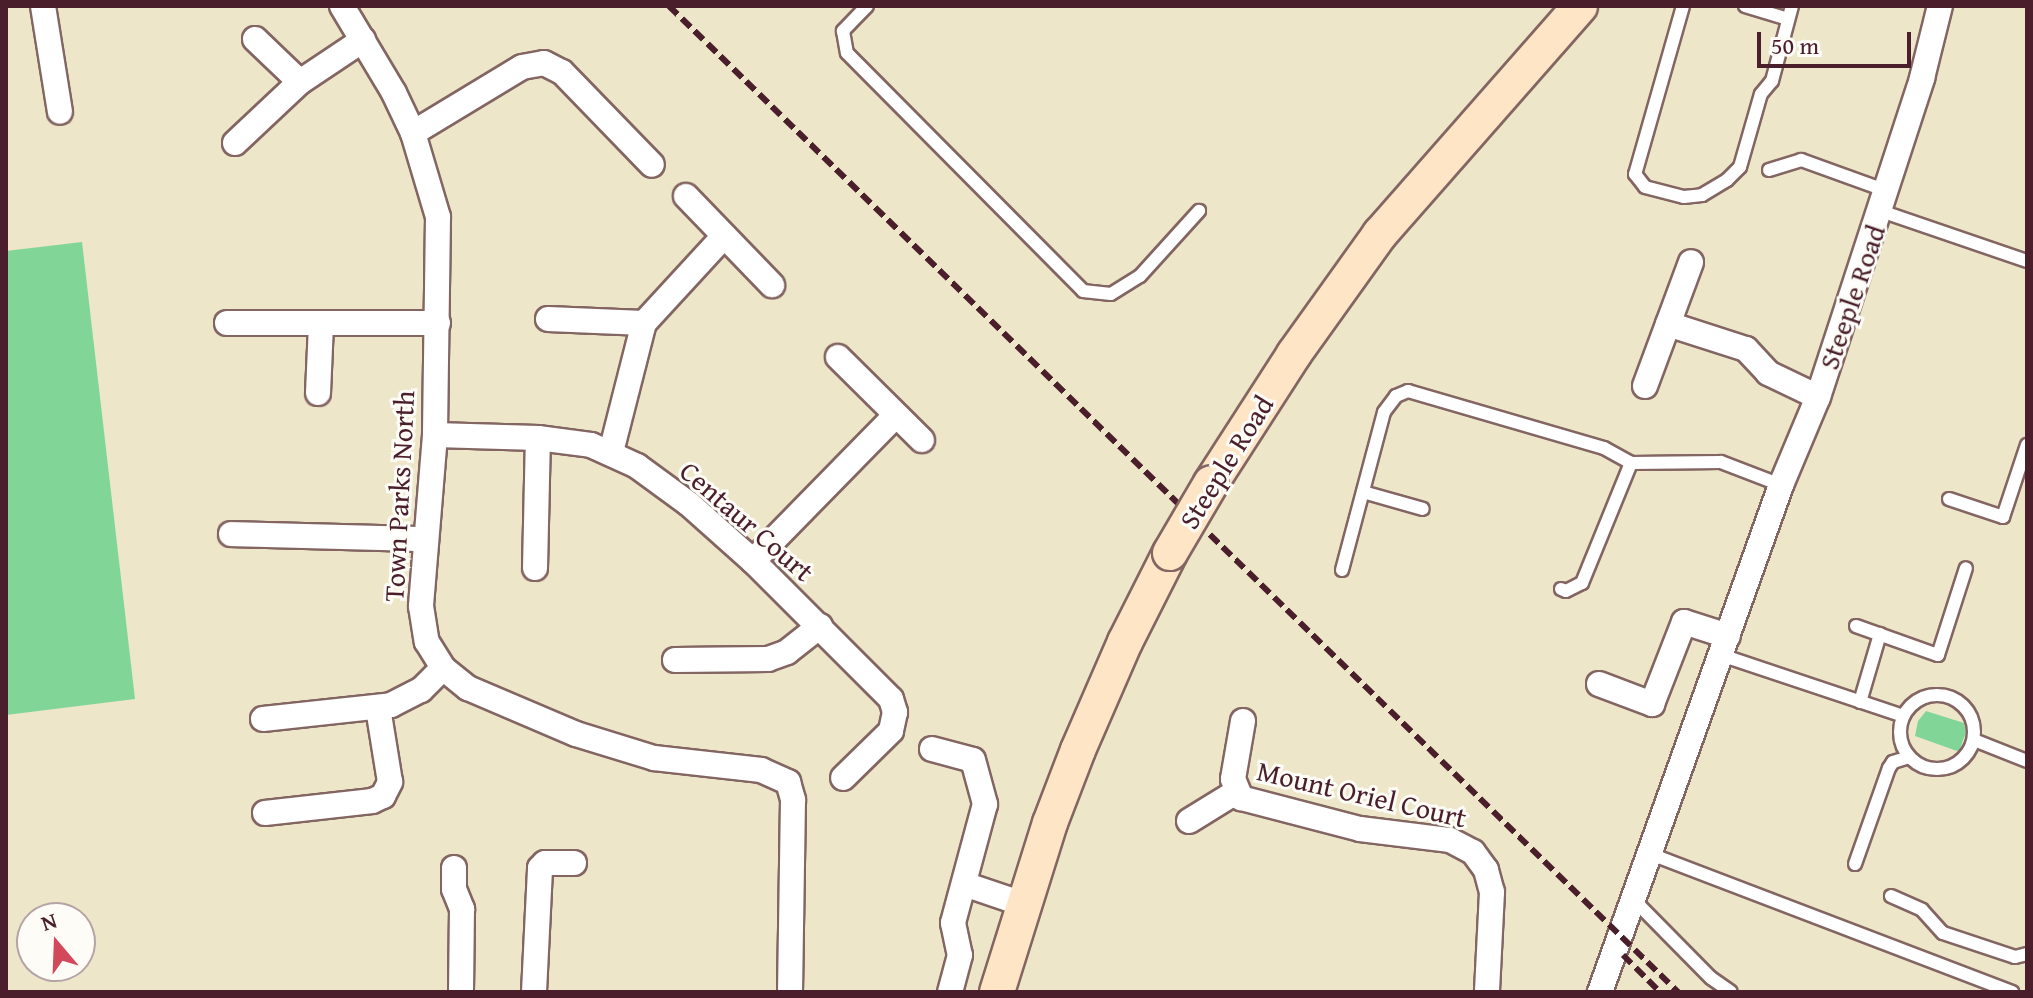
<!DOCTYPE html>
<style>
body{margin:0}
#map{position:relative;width:2033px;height:998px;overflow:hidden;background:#ede6c8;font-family:"Gentium Book Plus",serif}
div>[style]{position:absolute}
.green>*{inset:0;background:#81d597}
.roads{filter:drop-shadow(2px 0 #836562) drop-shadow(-2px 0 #836562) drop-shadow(0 2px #836562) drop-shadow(0 -2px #836562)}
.lane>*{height:12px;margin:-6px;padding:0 6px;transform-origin:6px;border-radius:6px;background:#fff}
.lane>.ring{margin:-6px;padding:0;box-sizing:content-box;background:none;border:12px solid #fff;border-radius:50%}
.street>*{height:24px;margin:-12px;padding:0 12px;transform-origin:12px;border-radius:12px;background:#fff}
.secondary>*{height:34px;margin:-17px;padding:0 17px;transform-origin:17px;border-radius:17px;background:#fde5c5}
.rail>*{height:6px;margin-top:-3px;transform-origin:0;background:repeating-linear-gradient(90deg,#4a1f2b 0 12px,transparent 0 18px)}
.bridges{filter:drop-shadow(2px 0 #836562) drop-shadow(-2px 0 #836562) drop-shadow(0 2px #836562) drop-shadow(0 -2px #836562)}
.secondary-bridge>*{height:34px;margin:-17px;padding:0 17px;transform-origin:17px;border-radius:17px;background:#fde5c5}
span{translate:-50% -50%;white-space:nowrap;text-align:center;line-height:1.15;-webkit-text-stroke:6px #fdfcf7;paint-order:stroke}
.street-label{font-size:28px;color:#4a1f2b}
.frame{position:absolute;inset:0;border:8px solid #4a1f2b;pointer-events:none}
.north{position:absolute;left:16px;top:902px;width:80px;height:80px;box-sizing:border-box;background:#fdfcf7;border:2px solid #b5a4a5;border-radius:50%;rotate:341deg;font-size:22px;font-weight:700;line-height:32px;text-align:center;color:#4a1f2b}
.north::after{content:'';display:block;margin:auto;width:28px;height:36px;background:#d1495b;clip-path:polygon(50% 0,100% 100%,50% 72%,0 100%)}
.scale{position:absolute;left:1757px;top:32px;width:154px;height:36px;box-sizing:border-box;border:4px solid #4a1f2b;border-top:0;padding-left:10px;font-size:24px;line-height:28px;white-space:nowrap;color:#4a1f2b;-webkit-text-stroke:6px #fdfcf7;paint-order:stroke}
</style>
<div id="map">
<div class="green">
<div style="clip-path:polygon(82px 242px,135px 699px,6px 715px,6px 251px)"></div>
<div style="clip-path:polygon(1926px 711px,1964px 723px,1966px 732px,1960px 749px,1957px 751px,1915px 736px,1918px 721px)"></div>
</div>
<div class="roads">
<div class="lane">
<div style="left:867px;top:6px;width:35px;rotate:134deg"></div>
<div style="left:843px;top:31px;width:22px;rotate:80deg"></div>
<div style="left:847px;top:53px;width:335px;rotate:45.2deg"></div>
<div style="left:1083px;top:291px;width:28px;rotate:6deg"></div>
<div style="left:1111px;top:294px;width:34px;rotate:-32deg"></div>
<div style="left:1140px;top:276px;width:88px;rotate:-47.8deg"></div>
<div style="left:1683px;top:6px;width:175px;rotate:105.9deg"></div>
<div style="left:1635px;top:174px;width:16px;rotate:52deg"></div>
<div style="left:1645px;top:187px;width:40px;rotate:14.4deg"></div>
<div style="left:1684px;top:197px;width:18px;rotate:-6deg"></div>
<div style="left:1702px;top:195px;width:29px;rotate:-31deg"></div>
<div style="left:1727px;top:180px;width:18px;rotate:-45deg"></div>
<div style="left:1740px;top:167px;width:76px;rotate:-74deg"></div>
<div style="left:1761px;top:94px;width:17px;rotate:-50deg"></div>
<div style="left:1772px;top:81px;width:78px;rotate:-75.1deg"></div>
<div style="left:1745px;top:6px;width:45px;rotate:16.8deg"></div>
<div style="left:1769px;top:170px;width:34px;rotate:-17deg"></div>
<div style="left:1801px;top:160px;width:91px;rotate:19.8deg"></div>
<div style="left:1881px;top:211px;width:154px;rotate:18.9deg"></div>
<div style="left:1363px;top:492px;width:62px;rotate:15.8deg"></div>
<div style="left:1949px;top:499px;width:57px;rotate:18.4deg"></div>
<div style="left:2003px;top:517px;width:76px;rotate:-71.6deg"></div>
<div style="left:1342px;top:570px;width:163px;rotate:-75.1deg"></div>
<div style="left:1384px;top:412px;width:20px;rotate:-53deg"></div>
<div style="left:1396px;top:396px;width:13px;rotate:-23deg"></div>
<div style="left:1408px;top:391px;width:204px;rotate:16.2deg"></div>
<div style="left:1604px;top:448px;width:31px;rotate:29deg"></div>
<div style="left:1631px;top:463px;width:90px;rotate:-0.6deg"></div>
<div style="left:1721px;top:462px;width:64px;rotate:21deg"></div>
<div style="left:1561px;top:589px;width:5px;rotate:22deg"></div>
<div style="left:1566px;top:591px;width:18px;rotate:-27deg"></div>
<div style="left:1582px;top:583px;width:130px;rotate:-67.8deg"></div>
<div style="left:1856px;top:626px;width:87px;rotate:19.5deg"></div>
<div style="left:1938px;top:655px;width:91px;rotate:-72.2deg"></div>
<div style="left:1721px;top:655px;width:192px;rotate:18.5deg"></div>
<div class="ring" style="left:1900px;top:695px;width:62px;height:62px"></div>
<div style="left:1860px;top:702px;width:71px;rotate:-73.6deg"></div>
<div style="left:1974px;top:740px;width:57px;rotate:21.6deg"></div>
<div style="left:1648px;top:853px;width:390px;rotate:20.9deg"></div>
<div style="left:1855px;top:864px;width:102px;rotate:-70.5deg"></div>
<div style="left:1889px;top:768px;width:7px;rotate:-56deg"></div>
<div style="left:1893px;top:762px;width:17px;rotate:-17deg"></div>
<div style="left:1891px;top:896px;width:34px;rotate:24deg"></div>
<div style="left:1922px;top:910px;width:31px;rotate:48deg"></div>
<div style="left:1943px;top:933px;width:76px;rotate:18.4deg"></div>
<div style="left:2015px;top:957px;width:12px;rotate:-14deg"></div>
<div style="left:1632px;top:898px;width:112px;rotate:45.4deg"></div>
<div style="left:1711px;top:978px;width:24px;rotate:35deg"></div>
</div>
<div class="street">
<div style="left:43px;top:6px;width:107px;rotate:80.9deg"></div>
<div style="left:342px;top:6px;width:101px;rotate:59.1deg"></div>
<div style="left:394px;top:93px;width:44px;rotate:64.6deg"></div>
<div style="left:413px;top:133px;width:88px;rotate:73.4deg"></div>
<div style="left:438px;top:217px;width:218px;rotate:90.8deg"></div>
<div style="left:435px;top:435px;width:172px;rotate:94.7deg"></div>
<div style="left:421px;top:606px;width:36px;rotate:81deg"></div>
<div style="left:427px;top:642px;width:31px;rotate:58deg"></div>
<div style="left:443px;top:668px;width:32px;rotate:39deg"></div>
<div style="left:468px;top:688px;width:117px;rotate:23.1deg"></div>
<div style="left:576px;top:734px;width:82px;rotate:17.1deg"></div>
<div style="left:654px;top:758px;width:108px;rotate:6.4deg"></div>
<div style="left:761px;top:770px;width:30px;rotate:24deg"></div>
<div style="left:788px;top:782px;width:19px;rotate:74deg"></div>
<div style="left:793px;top:800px;width:192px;rotate:90.9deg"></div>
<div style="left:255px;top:39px;width:62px;rotate:43.7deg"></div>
<div style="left:413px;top:133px;width:127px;rotate:-31.2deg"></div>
<div style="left:522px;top:67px;width:22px;rotate:-10deg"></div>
<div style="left:544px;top:63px;width:20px;rotate:27deg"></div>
<div style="left:562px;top:72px;width:129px;rotate:45.9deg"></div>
<div style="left:235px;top:143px;width:89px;rotate:-43.2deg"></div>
<div style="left:300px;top:82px;width:76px;rotate:-33.7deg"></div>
<div style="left:686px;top:196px;width:124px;rotate:46deg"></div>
<div style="left:548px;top:319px;width:96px;rotate:2.4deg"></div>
<div style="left:227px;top:323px;width:211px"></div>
<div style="left:1668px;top:324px;width:82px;rotate:17.8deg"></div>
<div style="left:1746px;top:349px;width:33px;rotate:47deg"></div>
<div style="left:1768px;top:373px;width:55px;rotate:25.6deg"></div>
<div style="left:838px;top:357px;width:118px;rotate:44.7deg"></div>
<div style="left:1645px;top:386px;width:132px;rotate:-69.6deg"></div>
<div style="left:318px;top:393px;width:68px;rotate:-87.5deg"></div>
<div style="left:435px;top:435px;width:103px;rotate:1.7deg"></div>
<div style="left:538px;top:438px;width:53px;rotate:7.5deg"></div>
<div style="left:591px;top:445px;width:51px;rotate:24.5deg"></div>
<div style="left:637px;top:466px;width:64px;rotate:36.2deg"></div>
<div style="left:689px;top:504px;width:86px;rotate:41.7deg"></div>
<div style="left:753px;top:561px;width:195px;rotate:45deg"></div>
<div style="left:891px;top:699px;width:14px;rotate:73deg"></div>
<div style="left:895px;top:712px;width:19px;rotate:102deg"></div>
<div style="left:891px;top:731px;width:67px;rotate:135.6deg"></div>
<div style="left:611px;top:452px;width:133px;rotate:-75.7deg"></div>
<div style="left:644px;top:323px;width:118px;rotate:-47.4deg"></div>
<div style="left:231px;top:534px;width:194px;rotate:1.5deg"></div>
<div style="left:753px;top:561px;width:204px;rotate:-45.6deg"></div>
<div style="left:535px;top:568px;width:130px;rotate:-88.7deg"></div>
<div style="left:675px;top:660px;width:93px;rotate:-0.6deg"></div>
<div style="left:768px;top:659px;width:20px;rotate:-20deg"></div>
<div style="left:787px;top:652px;width:42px;rotate:-38.2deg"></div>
<div style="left:1599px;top:684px;width:57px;rotate:20.7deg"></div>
<div style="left:1652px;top:704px;width:88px;rotate:-68.7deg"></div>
<div style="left:1684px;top:622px;width:46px;rotate:17.7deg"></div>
<div style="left:263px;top:719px;width:129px;rotate:-6.2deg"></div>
<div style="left:391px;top:705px;width:34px;rotate:-27deg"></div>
<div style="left:421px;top:690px;width:31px;rotate:-45deg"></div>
<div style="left:1243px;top:721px;width:59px;rotate:99.8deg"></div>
<div style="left:1233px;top:779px;width:21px;rotate:67deg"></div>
<div style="left:1241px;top:798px;width:123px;rotate:14.6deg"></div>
<div style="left:1360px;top:829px;width:91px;rotate:7deg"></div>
<div style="left:1450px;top:840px;width:26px;rotate:28deg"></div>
<div style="left:1473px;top:852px;width:22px;rotate:54deg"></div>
<div style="left:1486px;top:870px;width:23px;rotate:75deg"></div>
<div style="left:1492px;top:892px;width:100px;rotate:92.9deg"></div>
<div style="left:932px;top:749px;width:42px;rotate:15deg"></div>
<div style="left:973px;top:760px;width:46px;rotate:74.7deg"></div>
<div style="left:985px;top:804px;width:123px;rotate:105.1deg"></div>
<div style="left:953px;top:923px;width:33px;rotate:78deg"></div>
<div style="left:960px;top:955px;width:38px;rotate:105deg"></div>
<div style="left:265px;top:813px;width:108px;rotate:-6.4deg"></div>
<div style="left:372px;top:801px;width:12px;rotate:-24deg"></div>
<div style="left:383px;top:796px;width:16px;rotate:-63deg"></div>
<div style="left:390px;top:782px;width:75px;rotate:-99.2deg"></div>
<div style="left:1189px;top:821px;width:55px;rotate:-31.7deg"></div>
<div style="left:454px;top:868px;width:21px;rotate:90deg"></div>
<div style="left:454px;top:889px;width:22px;rotate:68deg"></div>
<div style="left:462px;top:909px;width:83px;rotate:90.7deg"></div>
<div style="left:964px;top:884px;width:62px;rotate:18.7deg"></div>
<div style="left:534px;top:992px;width:124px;rotate:-87.2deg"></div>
<div style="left:540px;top:868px;width:7px;rotate:-45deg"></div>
<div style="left:545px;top:863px;width:29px"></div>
<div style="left:1600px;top:992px;width:538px;rotate:-70.35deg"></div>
<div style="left:1781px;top:485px;width:95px;rotate:-67.2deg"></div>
<div style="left:1818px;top:397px;width:336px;rotate:-71.9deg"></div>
<div style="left:1922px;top:78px;width:74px;rotate:-76deg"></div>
</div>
<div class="secondary">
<div style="left:1211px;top:483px;width:153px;rotate:-57.2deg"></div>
<div style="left:1294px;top:354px;width:148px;rotate:-54.4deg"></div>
<div style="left:1380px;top:234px;width:303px;rotate:-48.7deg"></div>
<div style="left:997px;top:992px;width:177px;rotate:-72.6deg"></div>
<div style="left:1050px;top:823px;width:78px;rotate:-69deg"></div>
<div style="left:1078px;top:750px;width:118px;rotate:-66.5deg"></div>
<div style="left:1125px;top:642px;width:100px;rotate:-63.2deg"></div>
</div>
</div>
<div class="rail">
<div style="left:669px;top:6px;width:1411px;rotate:44.34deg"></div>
<div style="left:1623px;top:955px;width:52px;rotate:45deg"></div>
</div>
<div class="bridges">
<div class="secondary-bridge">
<div style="left:1170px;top:553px;width:81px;rotate:-59.6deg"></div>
</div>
</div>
<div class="street-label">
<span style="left:1852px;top:297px;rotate:-71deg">Steeple Road</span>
<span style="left:1226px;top:462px;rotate:-58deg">Steeple Road</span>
<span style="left:399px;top:496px;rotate:-87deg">Town Parks North</span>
<span style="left:747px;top:521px;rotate:41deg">Centaur Court</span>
<span style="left:1362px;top:794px;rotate:13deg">Mount Oriel Court</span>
</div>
<div class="frame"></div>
<div class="north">N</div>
<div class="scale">50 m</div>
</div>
